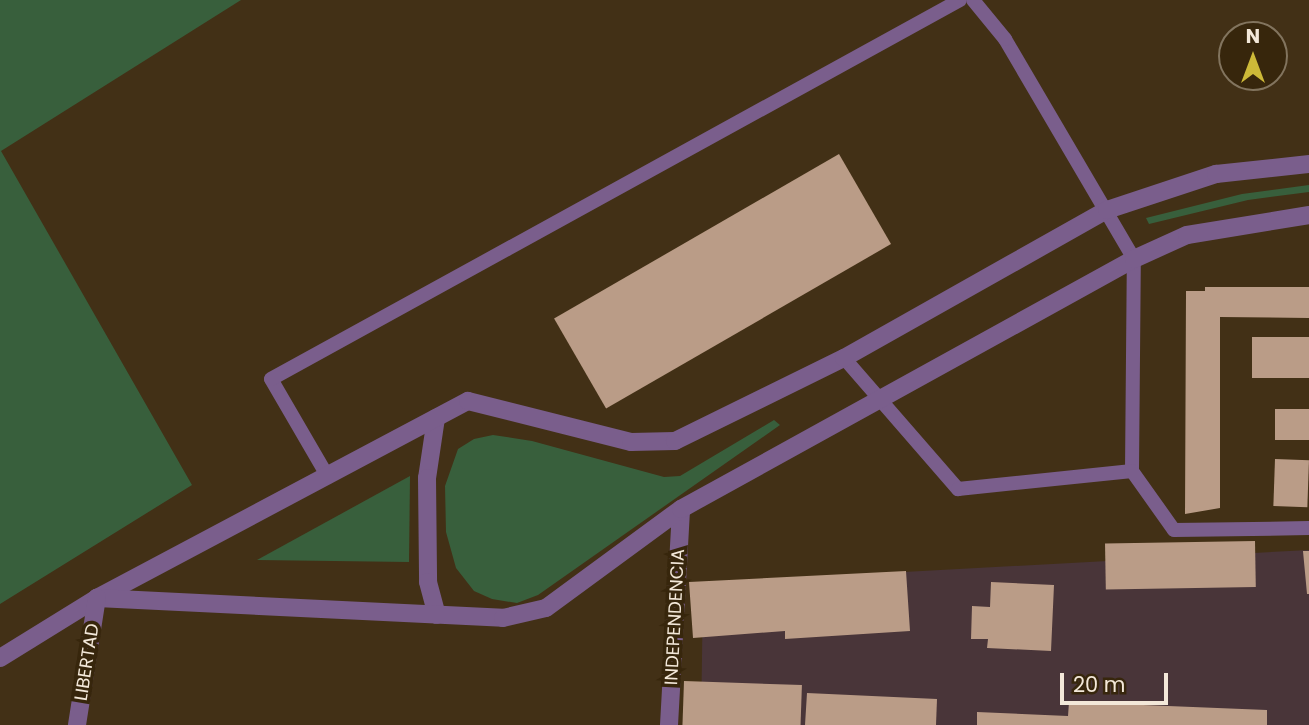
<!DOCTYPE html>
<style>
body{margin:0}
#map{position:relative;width:1309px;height:725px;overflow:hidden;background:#423016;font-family:Poppins,sans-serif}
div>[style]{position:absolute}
.commercial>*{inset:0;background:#493539}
.green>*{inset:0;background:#385f3c}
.building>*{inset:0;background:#ba9c87;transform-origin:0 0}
.service>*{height:14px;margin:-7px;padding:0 7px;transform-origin:7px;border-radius:7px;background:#7a5e8c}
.minor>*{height:18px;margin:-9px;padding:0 9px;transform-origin:9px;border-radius:9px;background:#7a5e8c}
.tertiary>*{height:18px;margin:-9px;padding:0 9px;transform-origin:9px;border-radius:9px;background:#7a5e8c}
span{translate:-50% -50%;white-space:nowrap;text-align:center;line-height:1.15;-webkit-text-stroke:7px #37260c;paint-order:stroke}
.street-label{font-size:18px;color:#f3e8d9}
.north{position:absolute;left:1218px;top:21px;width:70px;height:70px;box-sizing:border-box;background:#37260c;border:2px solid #82745e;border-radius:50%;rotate:0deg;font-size:19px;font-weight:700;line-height:28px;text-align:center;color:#f3e8d9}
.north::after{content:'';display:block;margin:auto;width:24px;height:32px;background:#cdb938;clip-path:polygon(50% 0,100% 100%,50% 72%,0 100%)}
.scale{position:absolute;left:1060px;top:673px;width:108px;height:32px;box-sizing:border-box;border:4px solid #f3e8d9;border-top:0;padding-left:9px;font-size:21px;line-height:24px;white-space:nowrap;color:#f3e8d9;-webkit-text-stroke:5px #37260c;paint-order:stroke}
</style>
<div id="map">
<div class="commercial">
<div style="clip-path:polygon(1309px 550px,1309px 725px,701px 725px,703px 588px,758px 580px)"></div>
</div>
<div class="green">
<div style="clip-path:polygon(0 0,241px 0,1px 151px,192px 485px,0 604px)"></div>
<div style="clip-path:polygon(1309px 185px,1309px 192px,1248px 200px,1149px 224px,1146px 218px,1242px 194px)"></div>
<div style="clip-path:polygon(774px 420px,780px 425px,538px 595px,517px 603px,492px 599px,474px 591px,456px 568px,446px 532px,445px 486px,458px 449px,474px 439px,493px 435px,532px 441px,664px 477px,680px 476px)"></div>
<div style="clip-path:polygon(410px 476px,409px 562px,257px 560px)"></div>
</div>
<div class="building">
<div style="left:839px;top:154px;width:104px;height:329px;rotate:60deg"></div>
<div style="clip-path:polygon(1205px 287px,1309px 287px,1309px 318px,1220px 317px,1220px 508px,1185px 514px,1186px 291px,1205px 291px)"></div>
<div style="left:1252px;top:337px;width:57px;height:41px"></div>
<div style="left:1275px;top:409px;width:34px;height:31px"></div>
<div style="left:1275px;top:459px;width:34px;height:47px;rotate:2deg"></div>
<div style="left:1255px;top:541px;width:46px;height:150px;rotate:89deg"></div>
<div style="clip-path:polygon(1303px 551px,1309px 551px,1309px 594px,1307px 594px)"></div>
<div style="clip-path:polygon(906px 571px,910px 631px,785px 639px,785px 631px,693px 638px,689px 582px)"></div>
<div style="clip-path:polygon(991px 582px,1054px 585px,1051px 651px,987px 648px,988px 639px,971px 639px,972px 606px,990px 607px)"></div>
<div style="left:684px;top:681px;width:118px;height:44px;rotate:2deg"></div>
<div style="clip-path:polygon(807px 693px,937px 699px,936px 725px,805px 725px)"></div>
<div style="clip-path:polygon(1069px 702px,1267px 710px,1267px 725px,977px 725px,977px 712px,1068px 716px)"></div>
</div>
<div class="service">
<div style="left:844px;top:358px;width:174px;rotate:49deg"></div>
<div style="left:958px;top:489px;width:175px;rotate:-5.9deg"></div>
<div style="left:1132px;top:471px;width:212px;rotate:-89.5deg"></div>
<div style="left:1134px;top:259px;width:255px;rotate:-120.4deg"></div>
<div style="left:1005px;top:39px;width:50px;rotate:-129.4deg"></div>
<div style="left:1132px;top:471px;width:72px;rotate:54.6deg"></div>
<div style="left:1174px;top:530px;width:135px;rotate:-0.8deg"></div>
<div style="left:328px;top:477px;width:113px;rotate:-120.2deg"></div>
<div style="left:271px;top:379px;width:786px;rotate:-28.81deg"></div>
</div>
<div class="minor">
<div style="left:0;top:658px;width:114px;rotate:-31.7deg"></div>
<div style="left:669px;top:725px;width:216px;rotate:-86.8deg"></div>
</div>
<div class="tertiary">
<div style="left:436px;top:418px;width:61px;rotate:98.5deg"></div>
<div style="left:427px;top:478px;width:104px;rotate:89.4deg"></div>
<div style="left:428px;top:582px;width:34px;rotate:75deg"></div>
<div style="left:97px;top:598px;width:420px;rotate:-28deg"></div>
<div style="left:468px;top:401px;width:168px;rotate:14.1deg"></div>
<div style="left:631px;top:442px;width:44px;rotate:-1.3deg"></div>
<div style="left:675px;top:441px;width:188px;rotate:-26.2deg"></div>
<div style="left:844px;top:358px;width:302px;rotate:-29.4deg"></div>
<div style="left:1107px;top:210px;width:115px;rotate:-18.3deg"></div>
<div style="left:1216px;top:174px;width:94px;rotate:-6.1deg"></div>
<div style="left:97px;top:598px;width:406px;rotate:2.8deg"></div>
<div style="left:503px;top:618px;width:44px;rotate:-13.1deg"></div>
<div style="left:546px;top:608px;width:167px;rotate:-36.3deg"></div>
<div style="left:681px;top:509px;width:517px;rotate:-28.89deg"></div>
<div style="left:1134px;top:259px;width:58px;rotate:-24.4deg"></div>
<div style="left:1187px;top:235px;width:124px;rotate:-9.3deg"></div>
<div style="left:77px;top:725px;width:129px;rotate:-81.1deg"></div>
</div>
<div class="street-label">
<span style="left:675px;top:617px;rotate:-87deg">INDEPENDENCIA</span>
<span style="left:87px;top:662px;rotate:-81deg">LIBERTAD</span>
</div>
<div class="north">N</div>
<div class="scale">20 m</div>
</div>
